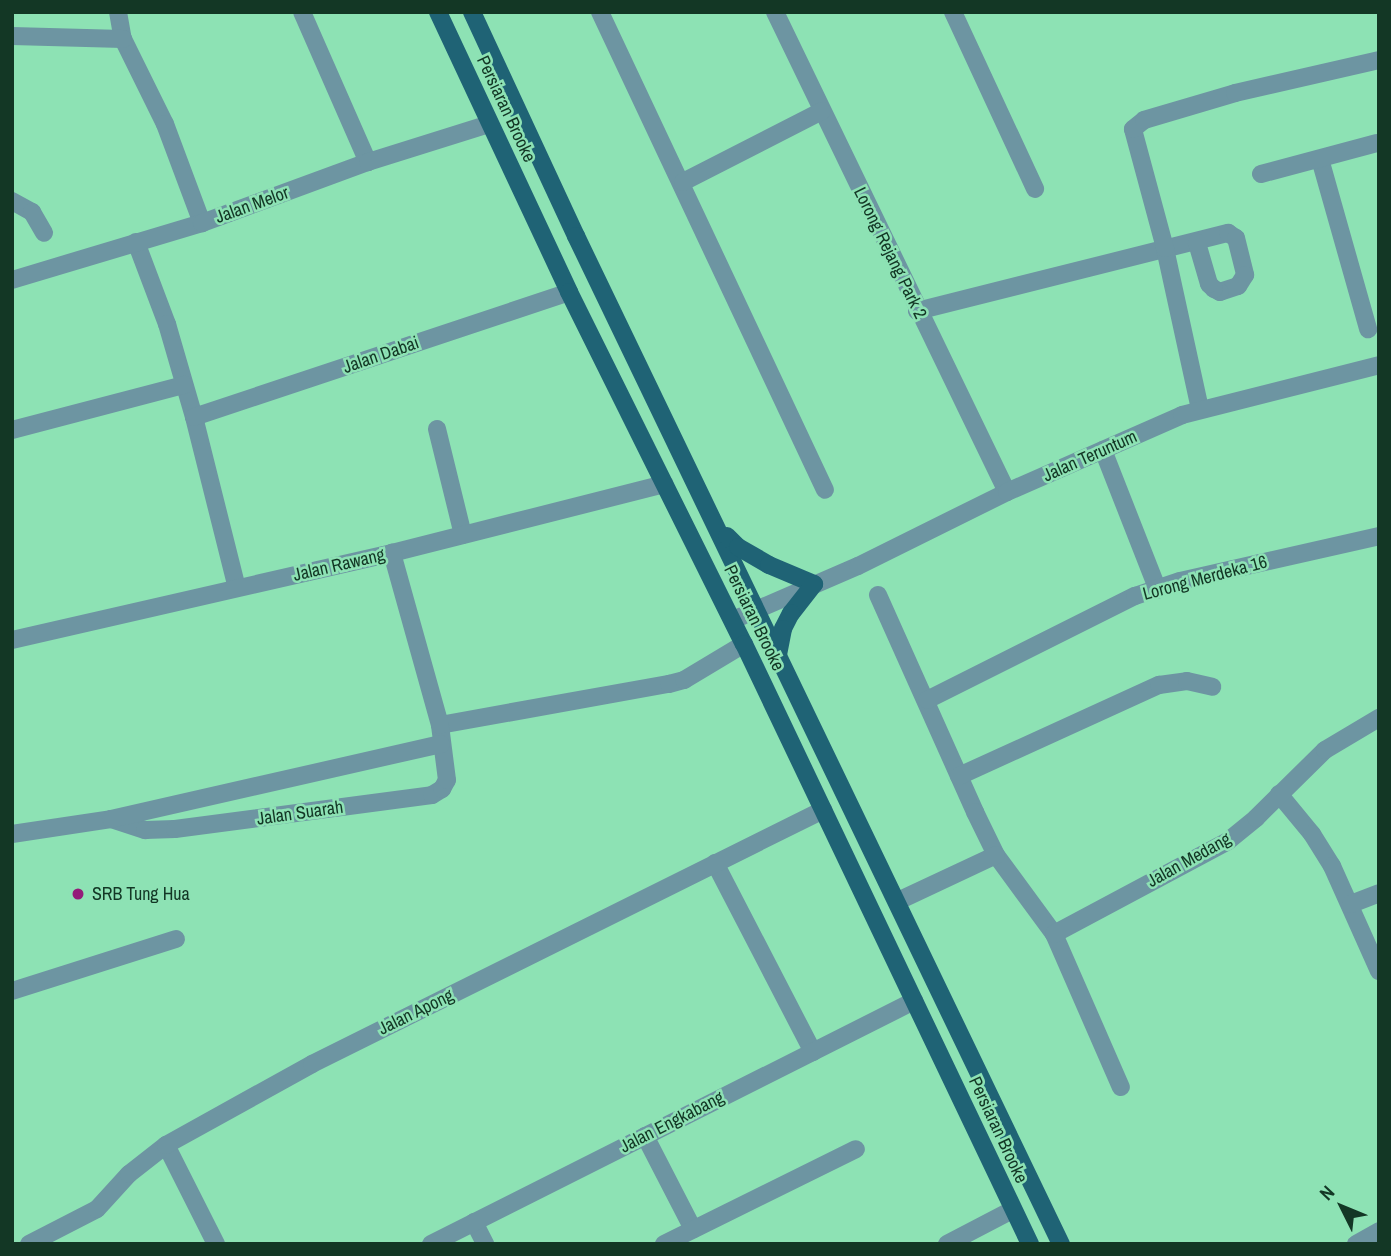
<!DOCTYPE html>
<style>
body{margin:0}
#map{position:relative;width:1391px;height:1256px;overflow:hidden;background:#8de2b4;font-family:"Archivo Narrow",sans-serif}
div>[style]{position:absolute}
.minor>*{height:18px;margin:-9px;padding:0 9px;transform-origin:9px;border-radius:9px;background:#6d95a2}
.primary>*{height:18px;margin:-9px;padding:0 9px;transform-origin:9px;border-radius:9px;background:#1f6375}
.dots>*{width:19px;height:19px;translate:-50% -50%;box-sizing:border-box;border:4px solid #8de2b4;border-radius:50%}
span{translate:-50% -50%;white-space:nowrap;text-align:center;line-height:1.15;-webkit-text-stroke:5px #8de2b4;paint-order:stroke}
.street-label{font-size:18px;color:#133725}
.poi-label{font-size:18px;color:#133725}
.left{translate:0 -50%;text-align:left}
.frame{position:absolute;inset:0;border:14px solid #133725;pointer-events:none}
.north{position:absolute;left:1307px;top:1172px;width:70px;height:70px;-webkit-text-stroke:5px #8de2b4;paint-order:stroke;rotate:313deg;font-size:19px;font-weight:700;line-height:28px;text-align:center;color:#133725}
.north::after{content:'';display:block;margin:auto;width:24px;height:32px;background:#133725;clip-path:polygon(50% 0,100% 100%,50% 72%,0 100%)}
</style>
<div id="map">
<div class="minor">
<div style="left:118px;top:12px;width:27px;rotate:80deg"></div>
<div style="left:123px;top:39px;width:95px;rotate:63.7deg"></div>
<div style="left:165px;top:124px;width:106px;rotate:69.5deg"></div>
<div style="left:302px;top:12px;width:164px;rotate:66.3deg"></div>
<div style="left:600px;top:12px;width:528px;rotate:64.79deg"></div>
<div style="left:775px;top:12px;width:533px;rotate:64.2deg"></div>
<div style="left:953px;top:12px;width:195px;rotate:65.1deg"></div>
<div style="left:12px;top:36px;width:111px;rotate:1.5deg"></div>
<div style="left:1320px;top:159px;width:177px;rotate:74.2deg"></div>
<div style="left:1261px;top:174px;width:120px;rotate:-15deg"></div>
<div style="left:683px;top:182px;width:156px;rotate:-27.1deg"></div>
<div style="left:12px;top:201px;width:23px;rotate:29deg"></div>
<div style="left:32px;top:212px;width:24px;rotate:60deg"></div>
<div style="left:136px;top:242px;width:88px;rotate:69.3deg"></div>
<div style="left:167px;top:324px;width:97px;rotate:73.8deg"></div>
<div style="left:194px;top:417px;width:176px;rotate:75.9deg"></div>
<div style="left:12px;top:280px;width:198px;rotate:-16.7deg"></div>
<div style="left:202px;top:223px;width:177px;rotate:-20.2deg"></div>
<div style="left:368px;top:162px;width:127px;rotate:-17.4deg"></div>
<div style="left:917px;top:311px;width:321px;rotate:-14.1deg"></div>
<div style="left:1228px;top:233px;width:9px;rotate:32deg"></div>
<div style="left:1236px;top:238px;width:38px;rotate:76deg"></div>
<div style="left:1245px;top:275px;width:13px;rotate:122deg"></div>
<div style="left:1238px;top:286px;width:19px;rotate:162deg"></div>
<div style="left:1220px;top:292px;width:7px;rotate:-153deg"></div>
<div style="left:1214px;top:289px;width:7px;rotate:-135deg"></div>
<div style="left:1209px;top:284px;width:43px;rotate:-106.3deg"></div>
<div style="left:1200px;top:409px;width:165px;rotate:-102.3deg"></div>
<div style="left:1165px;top:248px;width:123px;rotate:-105.1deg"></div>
<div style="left:1133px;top:129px;width:14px;rotate:-39deg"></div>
<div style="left:1144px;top:120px;width:95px;rotate:-16.5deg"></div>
<div style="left:1235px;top:93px;width:148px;rotate:-12.9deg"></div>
<div style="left:194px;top:417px;width:395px;rotate:-18.4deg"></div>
<div style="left:437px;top:429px;width:109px;rotate:76.2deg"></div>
<div style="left:12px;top:430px;width:178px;rotate:-14.7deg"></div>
<div style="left:1103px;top:450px;width:150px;rotate:68.6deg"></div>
<div style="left:878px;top:595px;width:238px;rotate:65.9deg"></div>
<div style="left:975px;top:812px;width:48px;rotate:64deg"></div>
<div style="left:996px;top:855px;width:98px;rotate:53.7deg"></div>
<div style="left:1054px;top:934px;width:167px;rotate:66.4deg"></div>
<div style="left:733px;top:620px;width:136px;rotate:-23.4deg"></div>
<div style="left:858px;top:566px;width:166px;rotate:-26.4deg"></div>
<div style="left:1007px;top:492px;width:191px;rotate:-23.7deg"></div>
<div style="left:1182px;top:415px;width:203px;rotate:-14.2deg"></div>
<div style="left:12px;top:640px;width:390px;rotate:-12.9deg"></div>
<div style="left:392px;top:553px;width:281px;rotate:-14.2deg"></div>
<div style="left:927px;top:700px;width:233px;rotate:-26.6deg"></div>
<div style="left:1135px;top:596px;width:47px;rotate:-18.4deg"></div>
<div style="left:1180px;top:581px;width:204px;rotate:-12.7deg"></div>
<div style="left:440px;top:725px;width:233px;rotate:-10.2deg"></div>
<div style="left:669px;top:684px;width:16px;rotate:-15deg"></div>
<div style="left:684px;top:680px;width:70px;rotate:-31deg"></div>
<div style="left:959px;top:776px;width:220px;rotate:-24.5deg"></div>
<div style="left:1159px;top:685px;width:28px;rotate:-8deg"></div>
<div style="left:1187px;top:681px;width:26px;rotate:13deg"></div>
<div style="left:1279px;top:794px;width:52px;rotate:50.5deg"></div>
<div style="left:1312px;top:834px;width:38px;rotate:58deg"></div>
<div style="left:1332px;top:866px;width:115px;rotate:65.9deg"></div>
<div style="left:111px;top:819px;width:36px;rotate:18deg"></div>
<div style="left:145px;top:830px;width:30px;rotate:-2deg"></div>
<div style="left:175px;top:829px;width:259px;rotate:-7.5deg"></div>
<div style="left:432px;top:795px;width:12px;rotate:-31deg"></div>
<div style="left:442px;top:789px;width:10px;rotate:-61deg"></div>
<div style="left:447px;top:780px;width:55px;rotate:-97.3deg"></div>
<div style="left:440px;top:725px;width:179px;rotate:-105.6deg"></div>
<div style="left:12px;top:834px;width:100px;rotate:-8.6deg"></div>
<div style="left:111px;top:819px;width:338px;rotate:-12.8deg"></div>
<div style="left:715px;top:863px;width:213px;rotate:62.6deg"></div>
<div style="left:898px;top:901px;width:108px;rotate:-25.1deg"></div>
<div style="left:1351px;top:904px;width:30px;rotate:-21deg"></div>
<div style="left:1054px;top:934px;width:197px;rotate:-28.1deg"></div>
<div style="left:1228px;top:841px;width:36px;rotate:-39deg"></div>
<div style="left:1256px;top:818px;width:97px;rotate:-44.6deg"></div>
<div style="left:1325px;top:750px;width:63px;rotate:-30.7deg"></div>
<div style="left:12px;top:991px;width:172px;rotate:-17.6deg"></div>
<div style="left:645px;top:1136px;width:105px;rotate:62.7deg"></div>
<div style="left:166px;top:1145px;width:111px;rotate:63.2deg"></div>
<div style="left:474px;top:1222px;width:25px;rotate:63deg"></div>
<div style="left:29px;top:1244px;width:76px;rotate:-27.2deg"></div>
<div style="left:97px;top:1209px;width:47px;rotate:-47.6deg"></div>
<div style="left:129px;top:1174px;width:47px;rotate:-38.1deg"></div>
<div style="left:166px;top:1145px;width:167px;rotate:-29deg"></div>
<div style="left:312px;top:1064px;width:571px;rotate:-26.43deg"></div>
<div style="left:431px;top:1244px;width:541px;rotate:-26.71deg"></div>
<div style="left:664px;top:1244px;width:214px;rotate:-26.3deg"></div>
<div style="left:947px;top:1244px;width:73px;rotate:-27.6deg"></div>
<div style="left:1356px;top:1244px;width:26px;rotate:-29deg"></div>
</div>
<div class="primary">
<div style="left:438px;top:12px;width:309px;rotate:64.9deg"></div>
<div style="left:569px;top:292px;width:393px;rotate:63.6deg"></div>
<div style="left:744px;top:644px;width:665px;rotate:64.51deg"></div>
<div style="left:472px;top:12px;width:247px;rotate:65.1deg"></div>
<div style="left:576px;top:236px;width:1119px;rotate:64.31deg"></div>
<div style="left:727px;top:536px;width:16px;rotate:45deg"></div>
<div style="left:738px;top:547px;width:36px;rotate:30deg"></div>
<div style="left:769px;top:565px;width:49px;rotate:22.9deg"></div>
<div style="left:814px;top:584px;width:37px;rotate:128deg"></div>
<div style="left:791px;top:613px;width:18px;rotate:117deg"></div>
<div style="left:783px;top:629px;width:26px;rotate:101deg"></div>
</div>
<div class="dots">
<div style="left:78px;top:894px;background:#941c79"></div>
</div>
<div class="street-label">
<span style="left:506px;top:109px;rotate:65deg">Persiaran Brooke</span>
<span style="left:252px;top:205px;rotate:-20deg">Jalan Melor</span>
<span style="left:890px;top:253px;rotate:64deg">Lorong Rejang Park 2</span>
<span style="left:381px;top:355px;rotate:-19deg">Jalan Dabai</span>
<span style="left:1090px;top:456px;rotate:-24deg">Jalan Teruntum</span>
<span style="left:339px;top:565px;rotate:-13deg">Jalan Rawang</span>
<span style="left:1205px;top:578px;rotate:-15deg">Lorong Merdeka 16</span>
<span style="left:754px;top:618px;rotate:64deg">Persiaran Brooke</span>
<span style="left:300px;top:813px;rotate:-8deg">Jalan Suarah</span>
<span style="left:1189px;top:860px;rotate:-29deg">Jalan Medang</span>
<span style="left:416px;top:1012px;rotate:-26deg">Jalan Apong</span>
<span style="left:672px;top:1122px;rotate:-27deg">Jalan Engkabang</span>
<span style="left:998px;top:1130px;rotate:65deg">Persiaran Brooke</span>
</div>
<div class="poi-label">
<span class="left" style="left:92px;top:894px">SRB Tung Hua</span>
</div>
<div class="frame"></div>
<div class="north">N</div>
</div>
